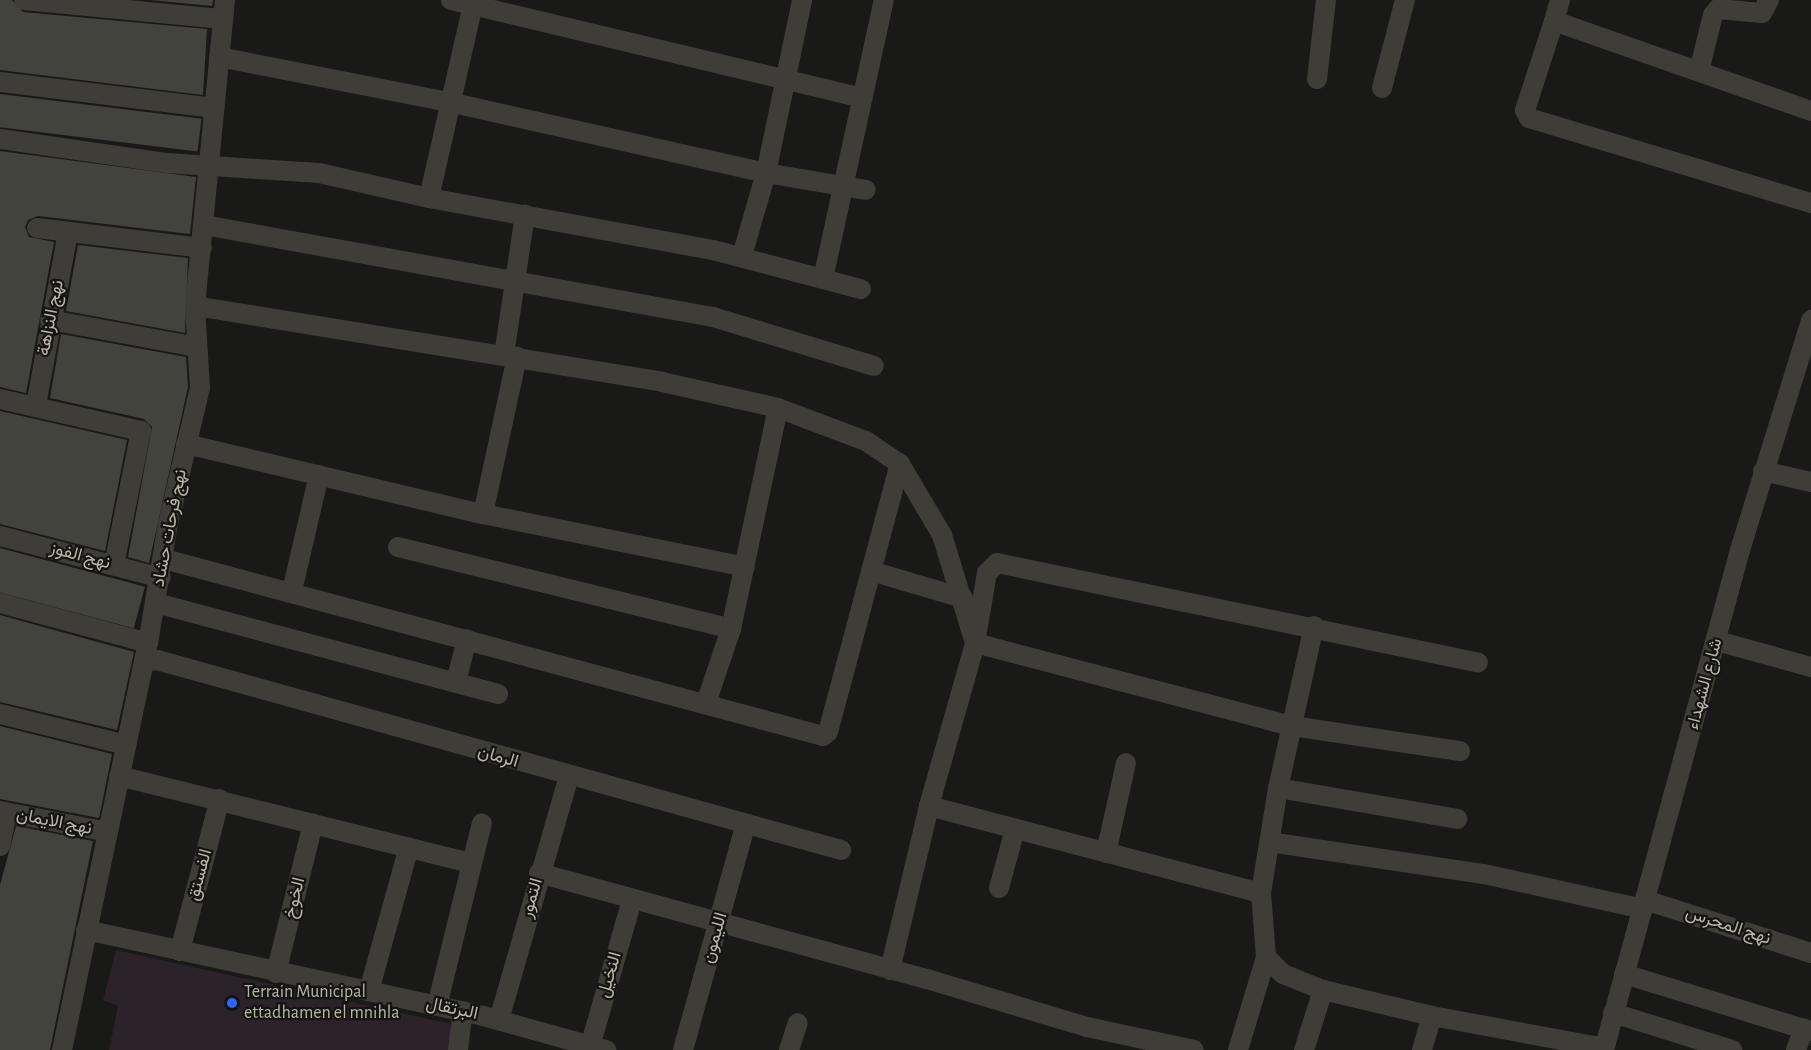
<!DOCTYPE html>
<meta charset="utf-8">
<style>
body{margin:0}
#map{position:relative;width:1811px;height:1050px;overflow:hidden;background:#191917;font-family:"Alegreya Sans",Vazirmatn,sans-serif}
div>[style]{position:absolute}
.green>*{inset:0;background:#2c222a}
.building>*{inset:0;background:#43433e;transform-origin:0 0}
.minor>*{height:20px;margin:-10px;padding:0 10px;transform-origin:10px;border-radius:10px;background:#3e3d37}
.dots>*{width:16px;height:16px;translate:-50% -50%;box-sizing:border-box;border:3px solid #141412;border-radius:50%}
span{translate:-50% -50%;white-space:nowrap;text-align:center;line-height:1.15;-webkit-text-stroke:4.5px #141412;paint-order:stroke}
.street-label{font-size:18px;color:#b9b5a8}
.poi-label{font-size:18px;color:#b9b5a8}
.left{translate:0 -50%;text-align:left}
</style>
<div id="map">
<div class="green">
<div style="clip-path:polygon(116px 950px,456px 1025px,453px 1050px,109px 1050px,118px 1006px,103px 1000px)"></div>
</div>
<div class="building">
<div style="clip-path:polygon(0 0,12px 0,23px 12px,207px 29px,203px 95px,0 70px)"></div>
<div style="clip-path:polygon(150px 0,213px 0,212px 6px)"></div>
<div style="left:0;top:94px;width:203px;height:33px;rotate:7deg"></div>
<div style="clip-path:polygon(0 151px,196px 177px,190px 234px,38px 216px,28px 220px,25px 227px,29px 237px,54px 242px,26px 393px,0 387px)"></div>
<div style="clip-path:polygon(78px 245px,188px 258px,185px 333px,66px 311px)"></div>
<div style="clip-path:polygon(61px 334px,186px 357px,188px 387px,149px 563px,128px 557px,152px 427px,144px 419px,50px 398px)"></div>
<div style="clip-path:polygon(0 411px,127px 440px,105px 551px,0 524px)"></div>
<div style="left:0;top:548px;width:150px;height:43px;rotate:15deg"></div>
<div style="clip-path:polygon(0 615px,134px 652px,117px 730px,0 702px)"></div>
<div style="clip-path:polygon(0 726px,112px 754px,99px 818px,0 799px)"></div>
<div style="clip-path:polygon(16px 826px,93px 841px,50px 1050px,0 1050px,0 885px)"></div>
</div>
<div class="minor">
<div style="left:24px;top:0;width:200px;rotate:5.5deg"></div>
<div style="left:451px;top:0;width:423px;rotate:13.4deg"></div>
<div style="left:1560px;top:0;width:22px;rotate:106deg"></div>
<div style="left:1554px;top:21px;width:272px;rotate:19.3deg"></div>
<div style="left:1554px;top:21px;width:94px;rotate:108deg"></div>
<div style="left:1525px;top:110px;width:9px;rotate:63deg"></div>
<div style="left:1529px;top:118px;width:295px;rotate:16.8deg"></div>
<div style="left:219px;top:57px;width:234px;rotate:11.1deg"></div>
<div style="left:449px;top:102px;width:325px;rotate:12.6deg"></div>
<div style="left:766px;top:173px;width:101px;rotate:9.6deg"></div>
<div style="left:1699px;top:71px;width:58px;rotate:-76deg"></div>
<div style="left:1713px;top:15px;width:8px;rotate:-50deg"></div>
<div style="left:1718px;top:9px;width:44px;rotate:5.2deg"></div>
<div style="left:1762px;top:13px;width:15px;rotate:-62deg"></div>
<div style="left:1317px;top:79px;width:80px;rotate:-83.5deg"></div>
<div style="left:0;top:82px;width:216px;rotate:6.9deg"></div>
<div style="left:1382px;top:88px;width:91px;rotate:-75.4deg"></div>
<div style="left:0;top:139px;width:169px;rotate:8.2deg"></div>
<div style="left:167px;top:163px;width:152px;rotate:3.8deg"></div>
<div style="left:319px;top:173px;width:113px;rotate:12.8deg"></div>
<div style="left:429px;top:198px;width:289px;rotate:10.4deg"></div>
<div style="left:713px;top:250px;width:153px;rotate:14.8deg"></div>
<div style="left:429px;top:198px;width:203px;rotate:-77.2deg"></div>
<div style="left:204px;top:225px;width:517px;rotate:10.25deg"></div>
<div style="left:713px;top:317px;width:168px;rotate:16.9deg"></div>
<div style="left:37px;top:228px;width:166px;rotate:6.9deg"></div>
<div style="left:742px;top:256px;width:86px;rotate:-73.9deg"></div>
<div style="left:766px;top:173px;width:177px;rotate:-78.2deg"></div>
<div style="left:823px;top:279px;width:286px;rotate:-77.7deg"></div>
<div style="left:195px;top:306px;width:473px;rotate:9.2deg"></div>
<div style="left:662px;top:382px;width:119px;rotate:12.6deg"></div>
<div style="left:778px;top:408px;width:94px;rotate:20.6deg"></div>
<div style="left:866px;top:441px;width:41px;rotate:34.1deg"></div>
<div style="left:900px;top:464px;width:82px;rotate:59.4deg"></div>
<div style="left:942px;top:535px;width:113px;rotate:73deg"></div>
<div style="left:975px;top:643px;width:328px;rotate:14.7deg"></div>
<div style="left:1292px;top:726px;width:170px;rotate:8.5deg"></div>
<div style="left:50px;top:320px;width:149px;rotate:10.4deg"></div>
<div style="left:504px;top:355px;width:142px;rotate:-81.5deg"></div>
<div style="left:0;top:399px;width:145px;rotate:12.8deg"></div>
<div style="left:141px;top:431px;width:137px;rotate:101.4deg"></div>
<div style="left:36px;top:405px;width:176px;rotate:-79.5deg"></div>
<div style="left:186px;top:444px;width:305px;rotate:13.3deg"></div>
<div style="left:483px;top:514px;width:267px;rotate:11.4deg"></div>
<div style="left:1763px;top:471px;width:49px;rotate:12.9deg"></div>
<div style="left:483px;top:514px;width:161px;rotate:-77.8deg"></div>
<div style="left:0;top:536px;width:166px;rotate:14.6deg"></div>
<div style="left:398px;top:547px;width:343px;rotate:13.8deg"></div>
<div style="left:164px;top:559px;width:682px;rotate:15.03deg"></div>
<div style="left:823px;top:736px;width:6px;rotate:-39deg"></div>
<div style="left:828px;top:732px;width:278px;rotate:-75deg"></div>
<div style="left:871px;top:571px;width:96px;rotate:16.4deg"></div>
<div style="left:292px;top:591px;width:119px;rotate:-76.9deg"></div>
<div style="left:0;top:603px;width:153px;rotate:15.1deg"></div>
<div style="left:156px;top:603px;width:354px;rotate:14.9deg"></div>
<div style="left:1314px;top:626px;width:166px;rotate:102.5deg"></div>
<div style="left:1278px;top:788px;width:106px;rotate:99.2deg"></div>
<div style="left:1261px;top:893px;width:64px;rotate:85.5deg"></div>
<div style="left:1266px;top:957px;width:24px;rotate:45deg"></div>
<div style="left:1283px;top:974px;width:43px;rotate:21.8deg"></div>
<div style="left:1323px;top:990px;width:112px;rotate:13.4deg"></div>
<div style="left:1432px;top:1016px;width:175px;rotate:10.5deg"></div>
<div style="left:1717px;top:641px;width:98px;rotate:15.5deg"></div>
<div style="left:144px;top:662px;width:13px;rotate:-9deg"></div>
<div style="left:157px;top:660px;width:710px;rotate:15.52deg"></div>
<div style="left:456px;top:682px;width:44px;rotate:-75.7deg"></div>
<div style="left:706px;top:703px;width:78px;rotate:-71.3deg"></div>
<div style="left:731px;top:629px;width:226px;rotate:-78deg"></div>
<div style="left:0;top:714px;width:130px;rotate:13.8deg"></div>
<div style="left:119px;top:776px;width:363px;rotate:13.9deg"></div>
<div style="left:1278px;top:788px;width:182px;rotate:9.8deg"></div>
<div style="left:929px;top:806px;width:343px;rotate:14.7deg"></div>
<div style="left:0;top:811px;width:110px;rotate:11deg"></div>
<div style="left:1269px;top:842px;width:217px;rotate:8.5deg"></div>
<div style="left:1484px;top:874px;width:163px;rotate:12.4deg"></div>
<div style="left:0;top:846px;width:34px;rotate:-78deg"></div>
<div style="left:1106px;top:853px;width:92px;rotate:-77.5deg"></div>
<div style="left:539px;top:873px;width:402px;rotate:15.3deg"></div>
<div style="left:927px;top:979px;width:167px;rotate:16.7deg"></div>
<div style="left:1087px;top:1027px;width:109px;rotate:12.1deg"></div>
<div style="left:999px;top:888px;width:61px;rotate:-74.8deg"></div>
<div style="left:1645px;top:900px;width:174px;rotate:17.7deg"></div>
<div style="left:86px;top:930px;width:406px;rotate:12.2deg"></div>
<div style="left:483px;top:1016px;width:128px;rotate:15.5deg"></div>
<div style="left:180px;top:951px;width:157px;rotate:-75.3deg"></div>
<div style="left:890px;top:970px;width:169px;rotate:-76.6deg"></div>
<div style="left:929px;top:806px;width:169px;rotate:-74.2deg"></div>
<div style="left:975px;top:643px;width:71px;rotate:-80.3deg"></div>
<div style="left:987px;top:573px;width:14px;rotate:-45deg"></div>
<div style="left:997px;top:563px;width:491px;rotate:11.7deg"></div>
<div style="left:276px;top:973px;width:154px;rotate:-76.1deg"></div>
<div style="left:1624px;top:974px;width:195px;rotate:17deg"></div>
<div style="left:369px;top:991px;width:149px;rotate:-74.5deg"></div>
<div style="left:437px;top:1006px;width:188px;rotate:-76.2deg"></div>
<div style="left:1613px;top:1013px;width:125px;rotate:17.3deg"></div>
<div style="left:499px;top:1020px;width:254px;rotate:-74deg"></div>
<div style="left:62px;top:1050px;width:416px;rotate:-78.1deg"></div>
<div style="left:148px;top:643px;width:121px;rotate:-80.5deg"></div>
<div style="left:168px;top:524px;width:140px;rotate:-76.8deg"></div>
<div style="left:200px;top:388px;width:82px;rotate:-93.5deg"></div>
<div style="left:195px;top:306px;width:307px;rotate:-84.4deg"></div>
<div style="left:458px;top:1050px;width:39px;rotate:-83deg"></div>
<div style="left:589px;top:1050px;width:156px;rotate:-74deg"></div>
<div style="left:683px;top:1050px;width:232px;rotate:-74.5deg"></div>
<div style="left:789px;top:1050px;width:28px;rotate:-72deg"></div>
<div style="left:1238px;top:1050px;width:97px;rotate:-73.2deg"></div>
<div style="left:1304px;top:1050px;width:63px;rotate:-72.4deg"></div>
<div style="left:1422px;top:1050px;width:35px;rotate:-74deg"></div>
<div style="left:1604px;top:1050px;width:518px;rotate:-74.78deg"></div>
<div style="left:1740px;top:550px;width:241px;rotate:-72.8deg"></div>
<div style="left:1796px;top:1050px;width:23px;rotate:-70deg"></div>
</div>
<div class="dots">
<div style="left:232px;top:1003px;background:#2d66fb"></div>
</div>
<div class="street-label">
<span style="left:51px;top:318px;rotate:-79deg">نهج النزاهة</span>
<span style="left:170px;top:528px;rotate:-79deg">نهج فرحات حشاد</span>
<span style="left:80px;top:556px;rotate:15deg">نهج الفوز</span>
<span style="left:1705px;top:684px;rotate:-75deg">شارع الشهداء</span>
<span style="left:498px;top:757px;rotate:16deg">الرمان</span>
<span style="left:54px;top:822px;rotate:11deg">نهج الايمان</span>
<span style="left:200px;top:875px;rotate:-75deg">الفستق</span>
<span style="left:295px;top:898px;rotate:-76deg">الخوخ</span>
<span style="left:532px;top:898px;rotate:-74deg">التمور</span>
<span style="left:1728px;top:926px;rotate:18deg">نهج المحرس</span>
<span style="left:715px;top:938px;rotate:-74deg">الليمون</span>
<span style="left:610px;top:975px;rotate:-74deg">النخيل</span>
<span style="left:452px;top:1009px;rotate:12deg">البرتقال</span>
</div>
<div class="poi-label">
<span class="left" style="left:244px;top:1003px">Terrain Municipal<br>ettadhamen el mnihla</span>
</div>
</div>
